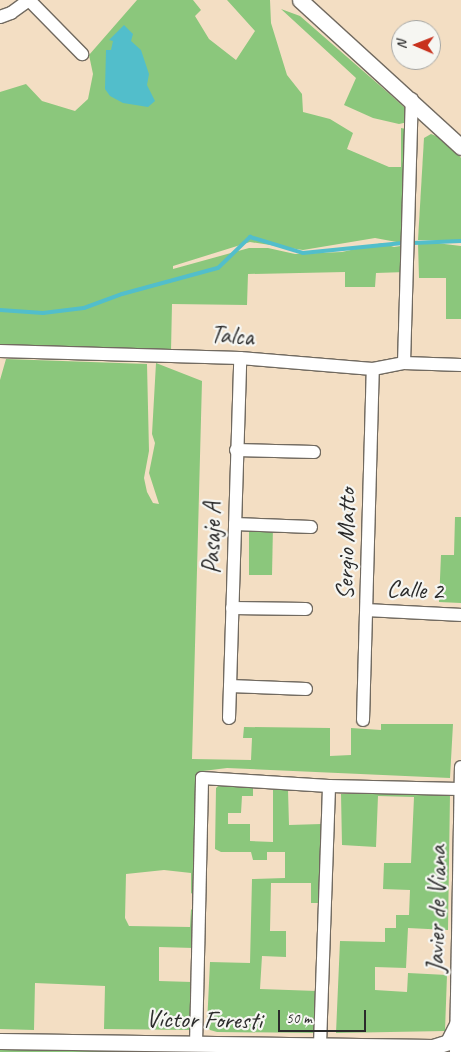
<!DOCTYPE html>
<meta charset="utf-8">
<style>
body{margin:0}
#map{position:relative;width:461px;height:1052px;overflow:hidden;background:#f3dec3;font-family:Caveat,sans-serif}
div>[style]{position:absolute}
.green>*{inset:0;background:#8bc77c}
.water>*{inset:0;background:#52becb}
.stream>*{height:4px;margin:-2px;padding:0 2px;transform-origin:2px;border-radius:2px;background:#52becb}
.roads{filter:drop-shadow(1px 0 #716a60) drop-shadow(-1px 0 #716a60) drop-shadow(0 1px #716a60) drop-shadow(0 -1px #716a60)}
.minor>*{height:12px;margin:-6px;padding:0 6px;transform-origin:6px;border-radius:6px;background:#fff}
.tertiary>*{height:15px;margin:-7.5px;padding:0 7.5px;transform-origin:7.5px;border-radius:7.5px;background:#fff}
span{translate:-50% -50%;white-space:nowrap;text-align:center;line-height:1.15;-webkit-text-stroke:4.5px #f6f6f2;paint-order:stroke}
.street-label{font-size:25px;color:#2b2b2b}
.north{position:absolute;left:391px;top:20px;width:50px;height:50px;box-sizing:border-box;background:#f6f6f2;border:1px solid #a5a5a2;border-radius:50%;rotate:271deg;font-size:14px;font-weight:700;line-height:20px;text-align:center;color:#2b2b2b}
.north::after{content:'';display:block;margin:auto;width:18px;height:22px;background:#c8321e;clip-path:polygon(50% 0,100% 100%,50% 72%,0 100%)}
.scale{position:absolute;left:278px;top:1010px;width:88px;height:22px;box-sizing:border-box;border:2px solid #2b2b2b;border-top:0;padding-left:6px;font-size:15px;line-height:18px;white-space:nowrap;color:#2b2b2b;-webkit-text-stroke:4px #f6f6f2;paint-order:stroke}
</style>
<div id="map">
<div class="green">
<div style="clip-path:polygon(137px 0,193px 0,201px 10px,195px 16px,209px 39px,236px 60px,255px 31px,227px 0,270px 0,271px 23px,287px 75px,302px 94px,303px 112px,330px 119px,353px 133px,347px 149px,389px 167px,401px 167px,401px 128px,411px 130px,402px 243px,375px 238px,303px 250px,250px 242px,173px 266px,173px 269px,249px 248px,268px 248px,295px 254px,342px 252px,382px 243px,394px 247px,407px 245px,406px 272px,376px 273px,375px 287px,345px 287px,345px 272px,248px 274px,247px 305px,172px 304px,171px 351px,0 347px,0 92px,26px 84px,42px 101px,75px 111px,88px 99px,93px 74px,89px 55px)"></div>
<div style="clip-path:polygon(281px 9px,300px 16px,393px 97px,407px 110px,408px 122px,399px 124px,373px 118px,344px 105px,356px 78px)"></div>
<div style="clip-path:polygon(431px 134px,449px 141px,461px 158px,461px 241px,418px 240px,424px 138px)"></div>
<div style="clip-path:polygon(428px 242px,461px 246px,461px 319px,446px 319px,446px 278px,419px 278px,418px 243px)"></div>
<div style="clip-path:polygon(6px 359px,147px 364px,149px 451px,144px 478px,147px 492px,153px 503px,159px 504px,149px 473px,155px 443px,152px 434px,156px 363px,202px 381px,192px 759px,251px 760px,252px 738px,243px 738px,244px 727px,330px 728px,330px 756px,351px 755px,351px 728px,381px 730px,381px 724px,453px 724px,450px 778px,227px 768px,203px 771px,198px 776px,194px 895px,191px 893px,191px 873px,164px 870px,126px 874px,125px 918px,129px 926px,190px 927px,191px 910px,195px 906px,194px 948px,159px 947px,159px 981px,192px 982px,191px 1030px,104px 1029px,105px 986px,35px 983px,34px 1030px,0 1029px,0 380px)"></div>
<div style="clip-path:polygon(455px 517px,461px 517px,461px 603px,439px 602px,441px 555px,454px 555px)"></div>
<div style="clip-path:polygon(273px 526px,272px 575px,249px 575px,249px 531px)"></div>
<div style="clip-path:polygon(219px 785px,253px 786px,253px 796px,242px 796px,241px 813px,228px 813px,228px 824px,250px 824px,250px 841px,273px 842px,273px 790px,288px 790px,289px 825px,321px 824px,321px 903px,311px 903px,311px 883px,271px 883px,270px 931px,286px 931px,286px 957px,262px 956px,260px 989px,317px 991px,317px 1033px,217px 1032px,210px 1030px,207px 1025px,210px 962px,250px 963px,252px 879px,285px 878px,285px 852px,267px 852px,267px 860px,253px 860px,251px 852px,221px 852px,215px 849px,216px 788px)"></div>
<div style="clip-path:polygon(341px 794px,450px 794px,448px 930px,408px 928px,406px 968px,375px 967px,375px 990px,407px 992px,408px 973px,447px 975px,445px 1031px,336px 1033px,340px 941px,385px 942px,385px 928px,396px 928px,396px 915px,409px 915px,410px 890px,383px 889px,384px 863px,411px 863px,414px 797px,378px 796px,376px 847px,342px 845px)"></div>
<div style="clip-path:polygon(0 1048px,410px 1052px,0 1052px)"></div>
</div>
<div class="water">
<div style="clip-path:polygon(124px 25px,133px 34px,131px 41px,141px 50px,149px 74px,147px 85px,155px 101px,148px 107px,123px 103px,110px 96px,105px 89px,106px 50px,111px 50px,113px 41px,109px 40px)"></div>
</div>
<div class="stream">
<div style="left:413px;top:243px;width:48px;rotate:-2.4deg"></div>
<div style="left:0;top:310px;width:43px;rotate:4deg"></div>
<div style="left:43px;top:313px;width:41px;rotate:-7deg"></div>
<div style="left:84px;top:308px;width:40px;rotate:-20.2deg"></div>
<div style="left:122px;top:294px;width:99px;rotate:-15.2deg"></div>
<div style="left:218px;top:268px;width:45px;rotate:-44.1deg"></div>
<div style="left:250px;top:237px;width:55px;rotate:16.8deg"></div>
<div style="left:303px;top:253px;width:100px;rotate:-5.7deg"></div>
</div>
<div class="roads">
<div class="minor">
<div style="left:0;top:17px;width:12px;rotate:-20deg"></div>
<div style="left:11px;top:13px;width:22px;rotate:-36deg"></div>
<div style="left:29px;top:0;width:76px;rotate:45.5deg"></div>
<div style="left:0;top:351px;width:240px;rotate:1.7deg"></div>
<div style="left:240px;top:358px;width:133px;rotate:4.7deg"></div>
<div style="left:373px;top:369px;width:32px;rotate:-11deg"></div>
<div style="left:404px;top:363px;width:57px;rotate:2deg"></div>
<div style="left:404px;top:363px;width:264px;rotate:-88.3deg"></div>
<div style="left:236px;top:450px;width:78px;rotate:1.5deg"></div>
<div style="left:235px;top:524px;width:76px;rotate:2.3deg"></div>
<div style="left:232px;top:608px;width:74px;rotate:0.8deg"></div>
<div style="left:367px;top:610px;width:94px;rotate:3deg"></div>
<div style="left:230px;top:686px;width:76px;rotate:2.3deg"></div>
<div style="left:229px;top:718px;width:360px;rotate:-88.2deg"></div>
<div style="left:363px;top:720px;width:351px;rotate:-88.4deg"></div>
<div style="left:196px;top:1045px;width:267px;rotate:-88.7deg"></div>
<div style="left:202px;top:778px;width:127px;rotate:3.6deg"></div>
<div style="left:329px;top:786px;width:131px;rotate:1.3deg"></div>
<div style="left:320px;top:1045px;width:259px;rotate:-88deg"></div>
<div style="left:456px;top:1052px;width:285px;rotate:-89deg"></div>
</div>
<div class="tertiary">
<div style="left:300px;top:0;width:218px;rotate:42.4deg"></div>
<div style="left:0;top:1041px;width:433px;rotate:0.8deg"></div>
<div style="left:433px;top:1047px;width:16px;rotate:-18deg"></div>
<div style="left:448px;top:1042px;width:29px;rotate:-63deg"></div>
</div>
</div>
<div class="street-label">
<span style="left:232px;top:336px;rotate:3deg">Talca</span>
<span style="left:212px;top:538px;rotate:-89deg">Pasaje A</span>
<span style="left:346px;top:544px;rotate:-89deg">Sergio Matto</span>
<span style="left:415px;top:590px;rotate:3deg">Calle 2</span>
<span style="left:437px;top:909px;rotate:-89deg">Javier de Viana</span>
<span style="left:204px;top:1020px;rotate:1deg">Víctor Foresti</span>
</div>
<div class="north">N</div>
<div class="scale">50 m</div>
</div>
